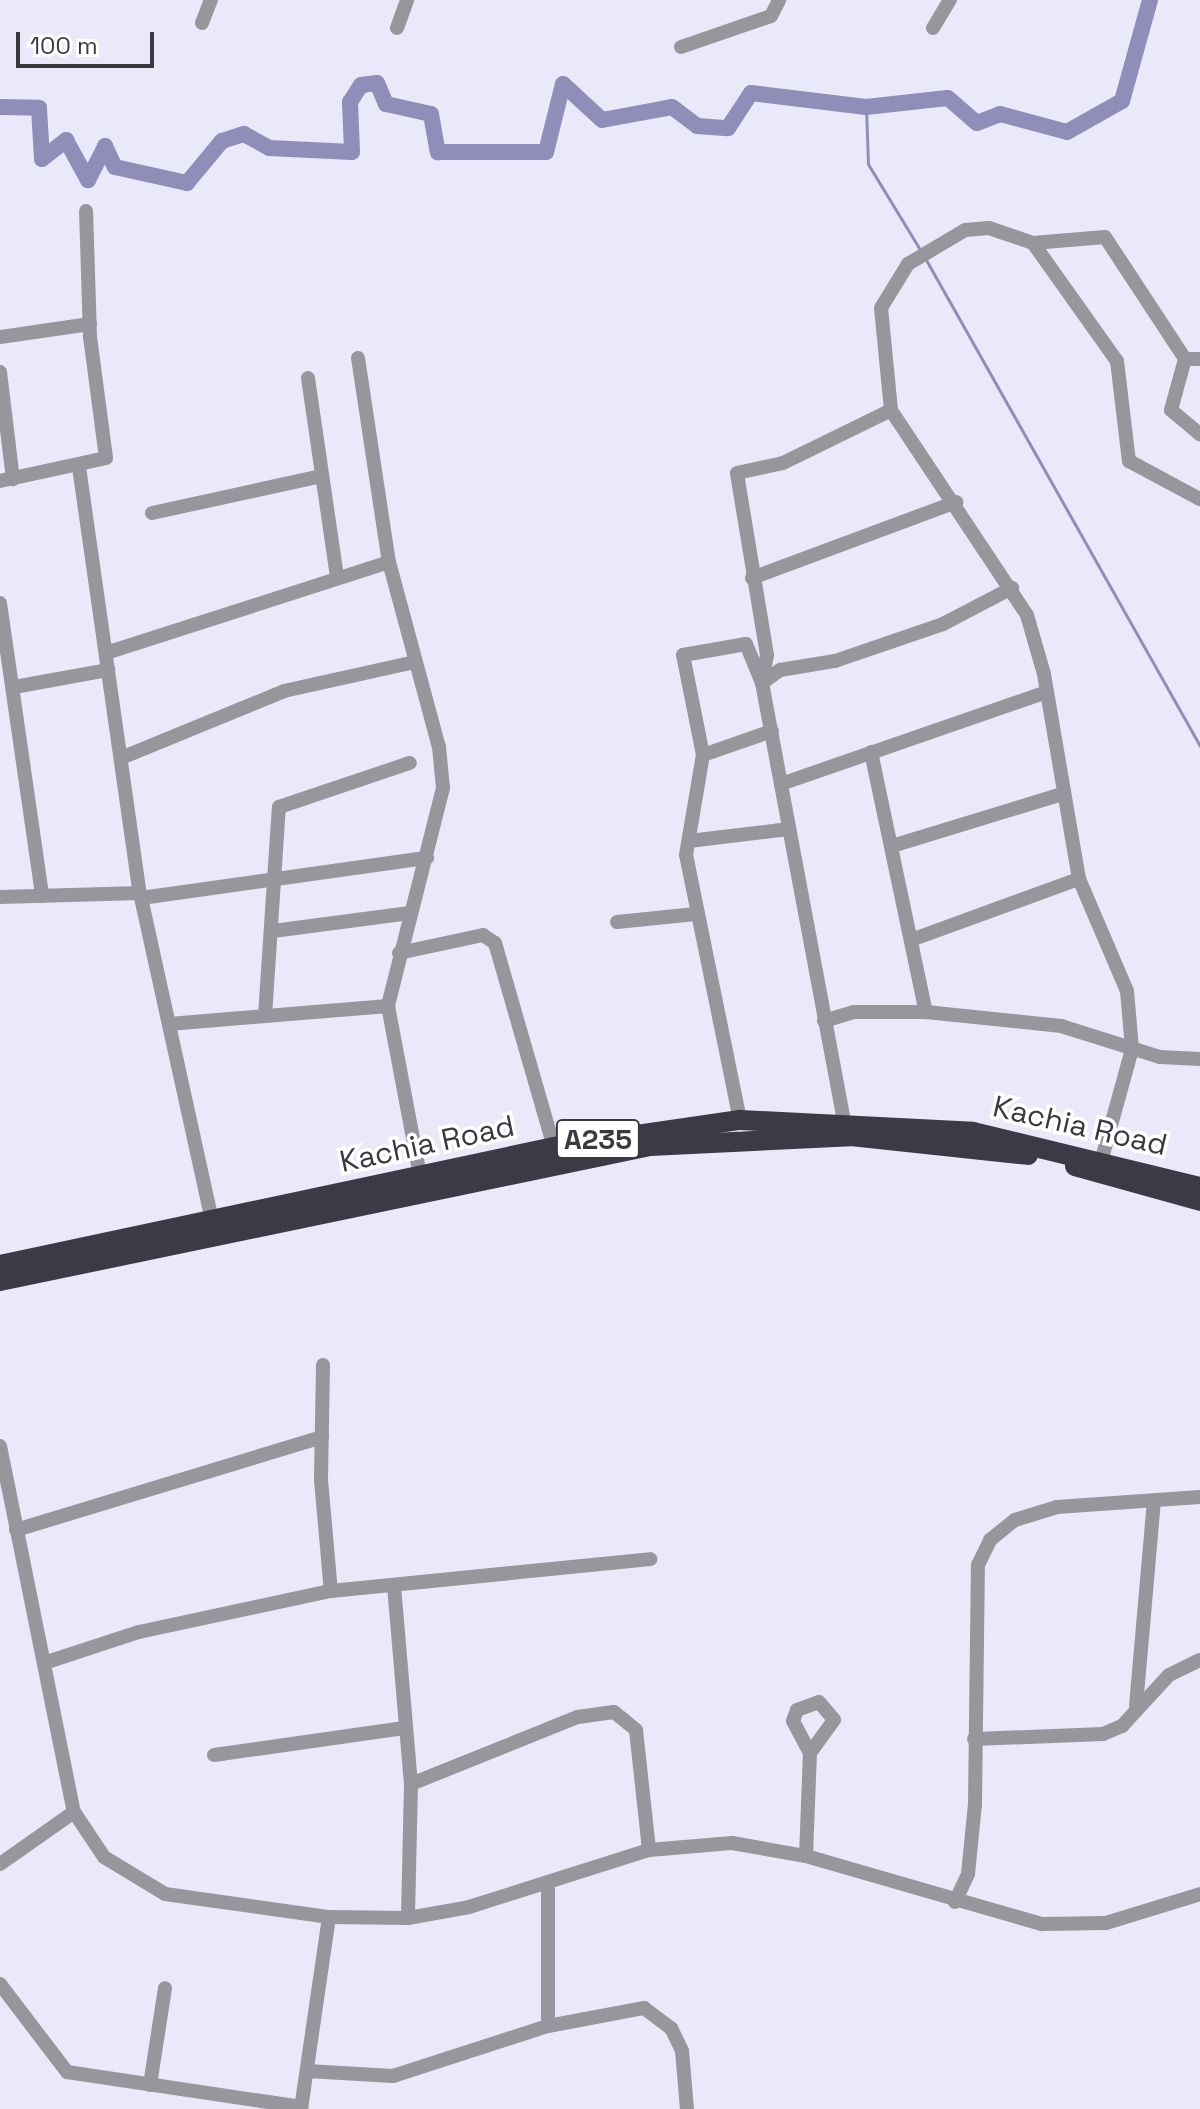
<!DOCTYPE html>
<style>
body{margin:0}
#map{position:relative;width:1200px;height:2109px;overflow:hidden;background:#e9e9fa;font-family:"Space Grotesk",sans-serif}
div>[style]{position:absolute}
.stream>*{height:3px;margin:-1.5px;padding:0 1.5px;transform-origin:1.5px;border-radius:1.5px;background:#908eb8}
.river>*{height:16px;margin:-8px;padding:0 8px;transform-origin:8px;border-radius:8px;background:#908eb8}
.minor>*{height:14px;margin:-7px;padding:0 7px;transform-origin:7px;border-radius:7px;background:#96969d}
.highway>*{height:20px;margin:-10px;padding:0 10px;transform-origin:10px;border-radius:10px;background:#3b3b48}
span{translate:-50% -50%;white-space:nowrap;text-align:center;line-height:1.15;-webkit-text-stroke:7px #fff;paint-order:stroke}
.shield-label span{padding:2px 6px;background:#fff;border:2px solid;border-radius:6px;-webkit-text-stroke-width:0}
.shield-label{font-size:28px;color:#393940;font-weight:700}
.street-label{font-size:30px;color:#393940}
.scale{position:absolute;left:16px;top:32px;width:138px;height:36px;box-sizing:border-box;border:4px solid #393940;border-top:0;padding-left:10px;font-size:24px;line-height:28px;white-space:nowrap;color:#393940;-webkit-text-stroke:6px #fff;paint-order:stroke}
</style>
<div id="map">
<div class="stream">
<div style="left:866px;top:107px;width:57px;rotate:88deg"></div>
<div style="left:868px;top:164px;width:102px;rotate:58.7deg"></div>
<div style="left:925px;top:258px;width:560px;rotate:60.6deg"></div>
</div>
<div class="river">
<div style="left:0;top:107px;width:39px;rotate:1deg"></div>
<div style="left:39px;top:108px;width:51px;rotate:86.6deg"></div>
<div style="left:42px;top:159px;width:31px;rotate:-38deg"></div>
<div style="left:66px;top:140px;width:46px;rotate:61.2deg"></div>
<div style="left:88px;top:180px;width:38px;rotate:-63deg"></div>
<div style="left:105px;top:146px;width:23px;rotate:65deg"></div>
<div style="left:115px;top:167px;width:74px;rotate:12.5deg"></div>
<div style="left:187px;top:183px;width:55px;rotate:-50.2deg"></div>
<div style="left:222px;top:141px;width:23px;rotate:-18deg"></div>
<div style="left:244px;top:134px;width:29px;rotate:29deg"></div>
<div style="left:269px;top:148px;width:83px;rotate:2.8deg"></div>
<div style="left:352px;top:152px;width:50px;rotate:-92.3deg"></div>
<div style="left:350px;top:102px;width:20px;rotate:-57deg"></div>
<div style="left:361px;top:85px;width:16px;rotate:-7deg"></div>
<div style="left:377px;top:83px;width:23px;rotate:67deg"></div>
<div style="left:386px;top:104px;width:46px;rotate:12.5deg"></div>
<div style="left:431px;top:114px;width:39px;rotate:80deg"></div>
<div style="left:438px;top:152px;width:108px"></div>
<div style="left:546px;top:152px;width:70px;rotate:-76deg"></div>
<div style="left:563px;top:84px;width:53px;rotate:42.7deg"></div>
<div style="left:602px;top:120px;width:71px;rotate:-10.5deg"></div>
<div style="left:672px;top:107px;width:31px;rotate:37deg"></div>
<div style="left:697px;top:126px;width:31px;rotate:4deg"></div>
<div style="left:728px;top:128px;width:42px;rotate:-56.7deg"></div>
<div style="left:751px;top:93px;width:116px;rotate:6.9deg"></div>
<div style="left:866px;top:107px;width:82px;rotate:-6.3deg"></div>
<div style="left:948px;top:98px;width:38px;rotate:41deg"></div>
<div style="left:977px;top:123px;width:25px;rotate:-21deg"></div>
<div style="left:1000px;top:114px;width:69px;rotate:15deg"></div>
<div style="left:1067px;top:132px;width:63px;rotate:-29.4deg"></div>
<div style="left:1122px;top:101px;width:105px;rotate:-74.5deg"></div>
</div>
<div class="minor">
<div style="left:202px;top:23px;width:25px;rotate:-69deg"></div>
<div style="left:397px;top:28px;width:30px;rotate:-70deg"></div>
<div style="left:933px;top:28px;width:33px;rotate:-59deg"></div>
<div style="left:681px;top:47px;width:95px;rotate:-19deg"></div>
<div style="left:771px;top:16px;width:18px;rotate:-63deg"></div>
<div style="left:1033px;top:243px;width:145px;rotate:54.6deg"></div>
<div style="left:1117px;top:361px;width:101px;rotate:83.2deg"></div>
<div style="left:1129px;top:461px;width:81px;rotate:28.2deg"></div>
<div style="left:0;top:337px;width:91px;rotate:-8.2deg"></div>
<div style="left:358px;top:358px;width:206px;rotate:81.4deg"></div>
<div style="left:389px;top:562px;width:192px;rotate:74.9deg"></div>
<div style="left:439px;top:747px;width:41px;rotate:84.4deg"></div>
<div style="left:443px;top:788px;width:225px;rotate:104.2deg"></div>
<div style="left:388px;top:1006px;width:173px;rotate:79.3deg"></div>
<div style="left:1185px;top:359px;width:53px;rotate:105.4deg"></div>
<div style="left:1171px;top:410px;width:38px;rotate:40deg"></div>
<div style="left:0;top:372px;width:108px;rotate:83.1deg"></div>
<div style="left:308px;top:378px;width:200px;rotate:81.7deg"></div>
<div style="left:79px;top:467px;width:430px;rotate:81.9deg"></div>
<div style="left:140px;top:893px;width:335px;rotate:77.6deg"></div>
<div style="left:0;top:481px;width:108px;rotate:-12.2deg"></div>
<div style="left:106px;top:458px;width:122px;rotate:-97.5deg"></div>
<div style="left:90px;top:337px;width:126px;rotate:-91.8deg"></div>
<div style="left:152px;top:513px;width:174px;rotate:-12.3deg"></div>
<div style="left:752px;top:578px;width:218px;rotate:-20.4deg"></div>
<div style="left:0;top:603px;width:296px;rotate:81.8deg"></div>
<div style="left:106px;top:653px;width:297px;rotate:-17.8deg"></div>
<div style="left:14px;top:687px;width:96px;rotate:-10.3deg"></div>
<div style="left:871px;top:752px;width:266px;rotate:78.1deg"></div>
<div style="left:703px;top:755px;width:102px;rotate:-101.3deg"></div>
<div style="left:683px;top:655px;width:64px;rotate:-9.9deg"></div>
<div style="left:746px;top:644px;width:42px;rotate:67.7deg"></div>
<div style="left:762px;top:683px;width:22px;rotate:-36deg"></div>
<div style="left:780px;top:670px;width:56px;rotate:-9.3deg"></div>
<div style="left:835px;top:661px;width:114px;rotate:-18.9deg"></div>
<div style="left:943px;top:624px;width:78px;rotate:-27.6deg"></div>
<div style="left:121px;top:758px;width:176px;rotate:-22.3deg"></div>
<div style="left:284px;top:691px;width:134px;rotate:-12.5deg"></div>
<div style="left:781px;top:784px;width:281px;rotate:-19.1deg"></div>
<div style="left:689px;top:841px;width:101px;rotate:-6.8deg"></div>
<div style="left:892px;top:846px;width:178px;rotate:-17deg"></div>
<div style="left:0;top:897px;width:140px;rotate:-1.6deg"></div>
<div style="left:141px;top:898px;width:289px;rotate:-8deg"></div>
<div style="left:617px;top:922px;width:79px;rotate:-5.8deg"></div>
<div style="left:273px;top:931px;width:138px;rotate:-7.5deg"></div>
<div style="left:911px;top:940px;width:179px;rotate:-20deg"></div>
<div style="left:399px;top:953px;width:86px;rotate:-12.1deg"></div>
<div style="left:483px;top:935px;width:14px;rotate:34deg"></div>
<div style="left:495px;top:943px;width:212px;rotate:73.9deg"></div>
<div style="left:265px;top:1016px;width:209px;rotate:-86.2deg"></div>
<div style="left:279px;top:807px;width:138px;rotate:-18.6deg"></div>
<div style="left:824px;top:1021px;width:31px;rotate:-17deg"></div>
<div style="left:854px;top:1012px;width:72px"></div>
<div style="left:926px;top:1012px;width:136px;rotate:5.9deg"></div>
<div style="left:1061px;top:1026px;width:104px;rotate:17.4deg"></div>
<div style="left:1160px;top:1057px;width:40px;rotate:2.9deg"></div>
<div style="left:169px;top:1024px;width:220px;rotate:-4.7deg"></div>
<div style="left:740px;top:1120px;width:270px;rotate:-101.5deg"></div>
<div style="left:686px;top:855px;width:101px;rotate:-80.4deg"></div>
<div style="left:703px;top:755px;width:73px;rotate:-19.2deg"></div>
<div style="left:844px;top:1121px;width:446px;rotate:-100.6deg"></div>
<div style="left:762px;top:683px;width:28px;rotate:-80deg"></div>
<div style="left:767px;top:655px;width:184px;rotate:-99.4deg"></div>
<div style="left:737px;top:473px;width:47px;rotate:-12.3deg"></div>
<div style="left:783px;top:463px;width:120px;rotate:-26.1deg"></div>
<div style="left:1102px;top:1158px;width:113px;rotate:-74.6deg"></div>
<div style="left:1132px;top:1049px;width:58px;rotate:-94.9deg"></div>
<div style="left:1127px;top:991px;width:122px;rotate:-113.2deg"></div>
<div style="left:1079px;top:879px;width:208px;rotate:-99.7deg"></div>
<div style="left:1044px;top:674px;width:61px;rotate:-106.1deg"></div>
<div style="left:1027px;top:615px;width:246px;rotate:-123.6deg"></div>
<div style="left:891px;top:410px;width:102px;rotate:-95.6deg"></div>
<div style="left:881px;top:308px;width:52px;rotate:-58.5deg"></div>
<div style="left:908px;top:264px;width:66px;rotate:-30.8deg"></div>
<div style="left:965px;top:230px;width:24px;rotate:-5deg"></div>
<div style="left:989px;top:228px;width:46px;rotate:18.8deg"></div>
<div style="left:1033px;top:243px;width:72px;rotate:-4.8deg"></div>
<div style="left:1105px;top:237px;width:146px;rotate:56.7deg"></div>
<div style="left:1185px;top:359px;width:15px"></div>
<div style="left:323px;top:1365px;width:115px;rotate:91deg"></div>
<div style="left:321px;top:1480px;width:111px;rotate:84.9deg"></div>
<div style="left:0;top:1446px;width:373px;rotate:78.6deg"></div>
<div style="left:74px;top:1812px;width:54px;rotate:56.3deg"></div>
<div style="left:104px;top:1857px;width:71px;rotate:31.2deg"></div>
<div style="left:165px;top:1894px;width:166px;rotate:8deg"></div>
<div style="left:329px;top:1917px;width:79px;rotate:0.7deg"></div>
<div style="left:408px;top:1918px;width:62px;rotate:-10.2deg"></div>
<div style="left:469px;top:1907px;width:189px;rotate:-17.6deg"></div>
<div style="left:649px;top:1850px;width:83px;rotate:-4.8deg"></div>
<div style="left:732px;top:1843px;width:75px;rotate:10deg"></div>
<div style="left:806px;top:1856px;width:246px;rotate:16.1deg"></div>
<div style="left:1042px;top:1924px;width:64px;rotate:-0.9deg"></div>
<div style="left:1106px;top:1923px;width:98px;rotate:-17.1deg"></div>
<div style="left:16px;top:1530px;width:320px;rotate:-16.9deg"></div>
<div style="left:394px;top:1586px;width:199px;rotate:85.1deg"></div>
<div style="left:411px;top:1784px;width:134px;rotate:91.3deg"></div>
<div style="left:44px;top:1663px;width:100px;rotate:-18.1deg"></div>
<div style="left:139px;top:1632px;width:196px;rotate:-12.1deg"></div>
<div style="left:331px;top:1591px;width:321px;rotate:-5.7deg"></div>
<div style="left:1136px;top:1706px;width:206px;rotate:-85deg"></div>
<div style="left:974px;top:1739px;width:129px;rotate:-2.2deg"></div>
<div style="left:1103px;top:1734px;width:21px;rotate:-23deg"></div>
<div style="left:1122px;top:1726px;width:69px;rotate:-47.3deg"></div>
<div style="left:1169px;top:1675px;width:34px;rotate:-26deg"></div>
<div style="left:214px;top:1755px;width:192px;rotate:-8.1deg"></div>
<div style="left:411px;top:1784px;width:180px;rotate:-21.9deg"></div>
<div style="left:578px;top:1717px;width:36px;rotate:-8deg"></div>
<div style="left:614px;top:1712px;width:28px;rotate:39deg"></div>
<div style="left:636px;top:1730px;width:121px;rotate:83.8deg"></div>
<div style="left:806px;top:1856px;width:103px;rotate:-87.8deg"></div>
<div style="left:810px;top:1753px;width:36px;rotate:-118deg"></div>
<div style="left:793px;top:1721px;width:12px;rotate:-70deg"></div>
<div style="left:797px;top:1710px;width:23px;rotate:-20deg"></div>
<div style="left:819px;top:1702px;width:23px;rotate:50deg"></div>
<div style="left:834px;top:1720px;width:41px;rotate:126deg"></div>
<div style="left:0;top:1864px;width:90px;rotate:-35.1deg"></div>
<div style="left:548px;top:1882px;width:144px;rotate:90deg"></div>
<div style="left:955px;top:1902px;width:31px;rotate:-65deg"></div>
<div style="left:968px;top:1874px;width:70px;rotate:-84.3deg"></div>
<div style="left:975px;top:1804px;width:239px;rotate:-89.3deg"></div>
<div style="left:978px;top:1565px;width:28px;rotate:-64deg"></div>
<div style="left:990px;top:1540px;width:32px;rotate:-39deg"></div>
<div style="left:1015px;top:1520px;width:44px;rotate:-17.2deg"></div>
<div style="left:1057px;top:1507px;width:143px;rotate:-4deg"></div>
<div style="left:0;top:1984px;width:111px;rotate:52.7deg"></div>
<div style="left:67px;top:2072px;width:237px;rotate:8.5deg"></div>
<div style="left:307px;top:2071px;width:86px;rotate:3.3deg"></div>
<div style="left:393px;top:2076px;width:163px;rotate:-17.9deg"></div>
<div style="left:548px;top:2026px;width:98px;rotate:-10.6deg"></div>
<div style="left:644px;top:2008px;width:34px;rotate:37deg"></div>
<div style="left:671px;top:2028px;width:25px;rotate:64deg"></div>
<div style="left:682px;top:2051px;width:58px;rotate:85.1deg"></div>
<div style="left:150px;top:2085px;width:98px;rotate:-81.2deg"></div>
<div style="left:301px;top:2109px;width:194px;rotate:-81.7deg"></div>
</div>
<div class="highway">
<div style="left:1075px;top:1166px;width:130px;rotate:15.6deg"></div>
<div style="left:0;top:1265px;width:566px;rotate:-12.02deg"></div>
<div style="left:554px;top:1147px;width:188px;rotate:-8.3deg"></div>
<div style="left:740px;top:1120px;width:233px;rotate:2.9deg"></div>
<div style="left:973px;top:1132px;width:234px;rotate:13.6deg"></div>
<div style="left:0;top:1281px;width:664px;rotate:-11.73deg"></div>
<div style="left:650px;top:1146px;width:201px;rotate:-2.8deg"></div>
<div style="left:851px;top:1136px;width:178px;rotate:6.1deg"></div>
</div>
<div class="shield-label">
<span style="left:598px;top:1139px">A235</span>
</div>
<div class="street-label">
<span style="left:1080px;top:1126px;rotate:13deg">Kachia Road</span>
<span style="left:427px;top:1144px;rotate:-12deg">Kachia Road</span>
</div>
<div class="scale">100 m</div>
</div>
